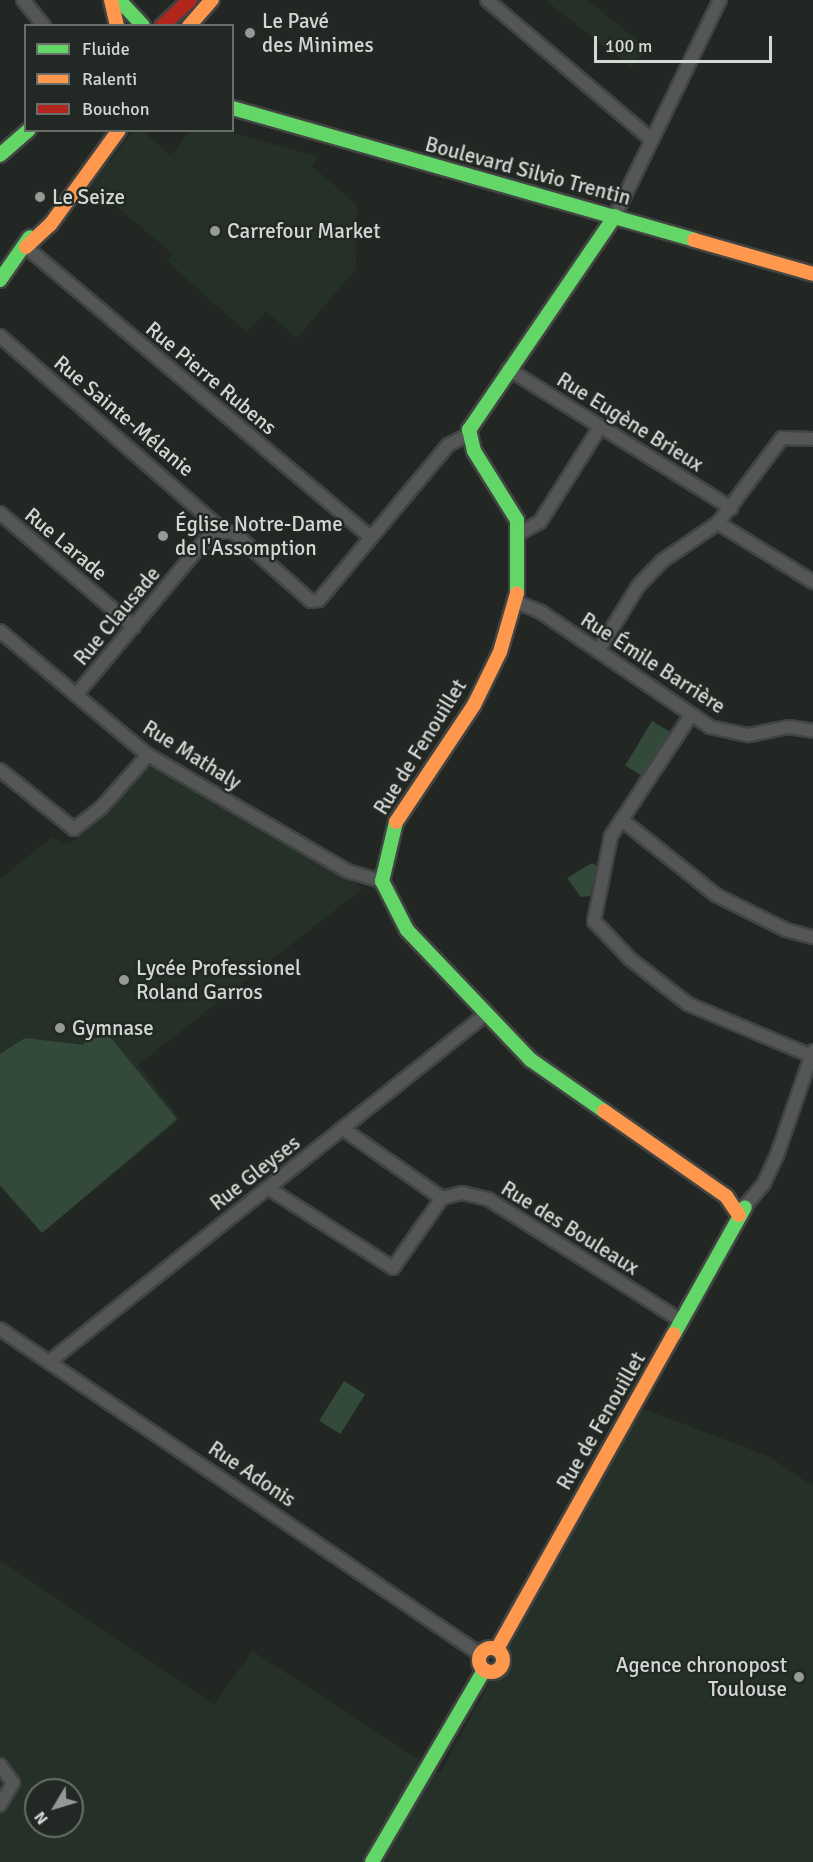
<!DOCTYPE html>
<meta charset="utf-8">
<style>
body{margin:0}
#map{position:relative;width:813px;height:1862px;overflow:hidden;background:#232724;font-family:Signika,sans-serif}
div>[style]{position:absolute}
.built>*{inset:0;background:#253028}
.green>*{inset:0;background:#334a3a;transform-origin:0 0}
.roads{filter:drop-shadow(2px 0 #414442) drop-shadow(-2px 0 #414442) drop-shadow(0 2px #414442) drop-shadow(0 -2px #414442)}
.street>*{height:12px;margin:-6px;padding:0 6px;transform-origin:6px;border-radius:6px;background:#545755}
.fast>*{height:14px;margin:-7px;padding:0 7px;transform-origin:7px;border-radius:7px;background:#63d668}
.slow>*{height:14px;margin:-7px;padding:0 7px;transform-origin:7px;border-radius:7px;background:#ff974d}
.slow>.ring{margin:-7px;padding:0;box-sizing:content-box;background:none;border:14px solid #ff974d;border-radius:50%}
.jam>*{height:14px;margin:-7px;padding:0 7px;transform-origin:7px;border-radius:7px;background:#b3261e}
.dots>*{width:16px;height:16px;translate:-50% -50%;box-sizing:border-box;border:3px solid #222823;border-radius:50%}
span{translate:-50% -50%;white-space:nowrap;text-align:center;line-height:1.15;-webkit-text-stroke:5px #222823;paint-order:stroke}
.poi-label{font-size:21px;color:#d4d8d5}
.left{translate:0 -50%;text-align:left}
.right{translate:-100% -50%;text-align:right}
.street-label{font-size:21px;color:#d4d8d5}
.legend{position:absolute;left:24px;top:24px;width:210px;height:108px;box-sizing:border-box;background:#222823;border:2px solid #696e6a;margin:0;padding:8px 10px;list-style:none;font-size:18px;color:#d4d8d5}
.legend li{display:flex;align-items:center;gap:12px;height:30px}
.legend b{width:30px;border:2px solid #696e6a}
.north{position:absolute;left:24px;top:1778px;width:60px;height:60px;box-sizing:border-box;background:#222823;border:2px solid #696e6a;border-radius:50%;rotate:232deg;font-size:16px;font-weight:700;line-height:24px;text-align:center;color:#d4d8d5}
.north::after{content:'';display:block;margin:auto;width:21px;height:27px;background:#969a97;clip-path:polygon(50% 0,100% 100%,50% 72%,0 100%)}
.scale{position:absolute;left:594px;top:36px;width:178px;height:27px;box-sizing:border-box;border:3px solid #d4d8d5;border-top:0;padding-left:8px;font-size:18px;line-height:21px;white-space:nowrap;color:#d4d8d5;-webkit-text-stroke:4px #222823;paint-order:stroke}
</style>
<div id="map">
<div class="built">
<div style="clip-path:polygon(545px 0,587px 0,647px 48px,631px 67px)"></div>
<div style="clip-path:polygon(223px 130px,319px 157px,312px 166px,357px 205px,356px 269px,297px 338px,266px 311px,246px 332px,167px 261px,173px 254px,91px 185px,134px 131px,142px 131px,171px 155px,190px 131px)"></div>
<div style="clip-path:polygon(155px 767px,363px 888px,138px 1065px,180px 1119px,42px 1233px,0 1187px,0 879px,53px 836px,63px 845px,72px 842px,112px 809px,144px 769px)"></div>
<div style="clip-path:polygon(evenodd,641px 1408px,768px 1456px,813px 1486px,813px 1862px,0 1862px,0 1560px,214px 1705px,252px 1651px,440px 1773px,641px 1408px,36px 1790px,72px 1790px,72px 1826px,36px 1826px,36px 1790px)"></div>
</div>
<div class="green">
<div style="left:652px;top:721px;width:21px;height:52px;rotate:31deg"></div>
<div style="clip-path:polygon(592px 863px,597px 866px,590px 896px,581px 897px,567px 878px)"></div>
<div style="clip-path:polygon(110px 1037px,177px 1119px,42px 1233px,0 1185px,0 1054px,25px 1038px,84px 1045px,85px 1039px)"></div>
<div style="left:344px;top:1381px;width:25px;height:47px;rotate:32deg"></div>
</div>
<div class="roads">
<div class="street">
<div style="left:23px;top:0;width:33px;rotate:51deg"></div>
<div style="left:487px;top:0;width:215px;rotate:40.3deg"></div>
<div style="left:615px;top:216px;width:240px;rotate:-64.1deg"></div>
<div style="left:26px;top:247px;width:451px;rotate:40.1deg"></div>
<div style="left:0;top:336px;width:293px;rotate:41.1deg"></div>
<div style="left:508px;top:369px;width:263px;rotate:31.9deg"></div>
<div style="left:0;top:513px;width:176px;rotate:40.4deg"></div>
<div style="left:718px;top:523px;width:112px;rotate:31.8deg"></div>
<div style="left:520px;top:533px;width:23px;rotate:-29deg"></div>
<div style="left:540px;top:522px;width:112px;rotate:-57.7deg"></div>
<div style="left:514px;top:601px;width:29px;rotate:22deg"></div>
<div style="left:541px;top:612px;width:204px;rotate:34.2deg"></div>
<div style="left:710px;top:727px;width:40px;rotate:12deg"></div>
<div style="left:749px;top:735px;width:41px;rotate:-11.3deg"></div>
<div style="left:789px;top:727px;width:24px;rotate:9deg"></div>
<div style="left:0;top:631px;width:193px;rotate:40deg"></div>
<div style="left:148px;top:755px;width:230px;rotate:30.2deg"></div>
<div style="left:347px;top:871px;width:36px;rotate:16deg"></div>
<div style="left:598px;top:651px;width:78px;rotate:-58.2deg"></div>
<div style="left:639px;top:585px;width:33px;rotate:-46deg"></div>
<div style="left:662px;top:561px;width:68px;rotate:-34.2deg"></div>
<div style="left:718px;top:523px;width:106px;rotate:-53deg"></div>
<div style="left:782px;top:438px;width:31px;rotate:2deg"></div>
<div style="left:76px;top:695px;width:212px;rotate:-50.2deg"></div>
<div style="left:212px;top:532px;width:21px"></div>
<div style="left:233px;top:532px;width:104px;rotate:41.5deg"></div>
<div style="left:311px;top:601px;width:8px;rotate:-7deg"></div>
<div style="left:319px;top:600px;width:202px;rotate:-50.2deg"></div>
<div style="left:448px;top:445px;width:22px;rotate:-27deg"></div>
<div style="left:691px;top:715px;width:145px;rotate:123.5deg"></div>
<div style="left:611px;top:836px;width:87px;rotate:101.3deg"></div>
<div style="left:594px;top:921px;width:52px;rotate:46.5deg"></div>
<div style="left:630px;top:959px;width:73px;rotate:37.8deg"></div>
<div style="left:688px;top:1004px;width:134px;rotate:22.8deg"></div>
<div style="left:0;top:770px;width:95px;rotate:38.6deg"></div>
<div style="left:74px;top:829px;width:34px;rotate:-38deg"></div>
<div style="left:101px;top:808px;width:71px;rotate:-48.4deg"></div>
<div style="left:622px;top:820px;width:120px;rotate:38.6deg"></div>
<div style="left:716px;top:895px;width:78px;rotate:26.6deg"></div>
<div style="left:786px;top:930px;width:28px;rotate:15deg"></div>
<div style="left:343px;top:1129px;width:121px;rotate:34.9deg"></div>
<div style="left:442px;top:1198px;width:21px;rotate:-14deg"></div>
<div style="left:462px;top:1193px;width:27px;rotate:13deg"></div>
<div style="left:488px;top:1199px;width:229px;rotate:32.2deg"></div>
<div style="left:268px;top:1188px;width:148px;rotate:32.6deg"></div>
<div style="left:393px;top:1268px;width:85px;rotate:-55deg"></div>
<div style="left:745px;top:1206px;width:30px;rotate:-50deg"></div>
<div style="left:764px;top:1183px;width:31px;rotate:-65deg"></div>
<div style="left:777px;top:1155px;width:110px;rotate:-70.9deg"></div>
<div style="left:0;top:1329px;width:580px;rotate:34.1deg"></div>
<div style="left:49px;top:1362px;width:557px;rotate:-38.52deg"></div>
<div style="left:0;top:1765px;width:22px;rotate:54deg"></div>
<div style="left:13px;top:1783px;width:26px;rotate:121deg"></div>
</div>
<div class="fast">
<div style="left:119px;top:0;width:35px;rotate:47deg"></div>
<div style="left:232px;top:108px;width:480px;rotate:15.9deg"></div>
<div style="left:0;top:155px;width:38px;rotate:-41deg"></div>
<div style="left:0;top:280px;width:52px;rotate:-55.1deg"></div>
<div style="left:517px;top:593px;width:73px;rotate:-90deg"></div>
<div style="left:517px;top:520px;width:81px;rotate:-121.9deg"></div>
<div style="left:474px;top:451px;width:22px;rotate:-103deg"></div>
<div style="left:469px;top:430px;width:259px;rotate:-55.7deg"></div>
<div style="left:396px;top:822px;width:61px;rotate:103.3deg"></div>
<div style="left:382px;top:881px;width:55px;rotate:63deg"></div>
<div style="left:407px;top:930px;width:180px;rotate:46.4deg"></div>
<div style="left:531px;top:1060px;width:89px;rotate:34.9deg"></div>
<div style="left:674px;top:1334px;width:145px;rotate:-60.8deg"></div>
<div style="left:372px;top:1862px;width:222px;rotate:-59.7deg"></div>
</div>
<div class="slow">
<div style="left:111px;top:0;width:27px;rotate:77deg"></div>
<div style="left:189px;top:26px;width:35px;rotate:-49deg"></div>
<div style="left:694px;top:240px;width:124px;rotate:15.9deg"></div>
<div style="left:26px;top:247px;width:33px;rotate:-43deg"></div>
<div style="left:50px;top:225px;width:117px;rotate:-54deg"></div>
<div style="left:396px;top:822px;width:141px;rotate:-56.3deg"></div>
<div style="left:474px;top:705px;width:59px;rotate:-63.9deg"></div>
<div style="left:500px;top:652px;width:61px;rotate:-73.9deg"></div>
<div style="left:604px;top:1111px;width:149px;rotate:34.9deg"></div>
<div style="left:726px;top:1196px;width:23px;rotate:56deg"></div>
<div class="ring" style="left:479px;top:1648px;width:10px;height:10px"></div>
<div style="left:497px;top:1649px;width:361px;rotate:-60.7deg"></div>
</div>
<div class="jam">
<div style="left:162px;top:26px;width:38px;rotate:-43deg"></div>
</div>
</div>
<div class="dots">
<div style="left:250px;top:33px;background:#969a97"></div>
<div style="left:40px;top:197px;background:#969a97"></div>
<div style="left:215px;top:231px;background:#969a97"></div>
<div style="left:163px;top:536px;background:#969a97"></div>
<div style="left:124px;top:980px;background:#969a97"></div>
<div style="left:60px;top:1028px;background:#969a97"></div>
<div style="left:799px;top:1677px;background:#969a97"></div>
</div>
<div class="poi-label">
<span class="left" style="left:262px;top:33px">Le Pavé<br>des Minimes</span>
<span class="left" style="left:52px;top:197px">Le Seize</span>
<span class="left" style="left:227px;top:231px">Carrefour Market</span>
<span class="left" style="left:175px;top:536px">Église Notre-Dame<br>de l'Assomption</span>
<span class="left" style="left:136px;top:980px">Lycée Professionel<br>Roland Garros</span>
<span class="left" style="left:72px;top:1028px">Gymnase</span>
<span class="right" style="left:787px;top:1677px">Agence chronopost<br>Toulouse</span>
</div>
<div class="street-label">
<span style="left:528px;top:171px;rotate:15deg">Boulevard Silvio Trentin</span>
<span style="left:211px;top:378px;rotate:40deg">Rue Pierre Rubens</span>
<span style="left:124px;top:416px;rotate:40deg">Rue Sainte-Mélanie</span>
<span style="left:630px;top:422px;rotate:32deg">Rue Eugène Brieux</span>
<span style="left:66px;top:544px;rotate:40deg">Rue Larade</span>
<span style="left:117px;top:616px;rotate:-50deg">Rue Clausade</span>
<span style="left:653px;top:663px;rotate:33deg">Rue Émile Barrière</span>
<span style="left:420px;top:747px;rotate:-58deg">Rue de Fenouillet</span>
<span style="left:192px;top:755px;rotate:32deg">Rue Mathaly</span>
<span style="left:255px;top:1173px;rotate:-38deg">Rue Gleyses</span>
<span style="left:570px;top:1228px;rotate:32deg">Rue des Bouleaux</span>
<span style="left:601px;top:1421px;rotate:-60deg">Rue de Fenouillet</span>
<span style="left:252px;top:1474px;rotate:34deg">Rue Adonis</span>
</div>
<ul class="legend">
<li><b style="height:8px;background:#63d668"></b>Fluide</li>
<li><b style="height:8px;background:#ff974d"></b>Ralenti</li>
<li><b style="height:8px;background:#b3261e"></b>Bouchon</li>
</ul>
<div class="north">N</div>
<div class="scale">100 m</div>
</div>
